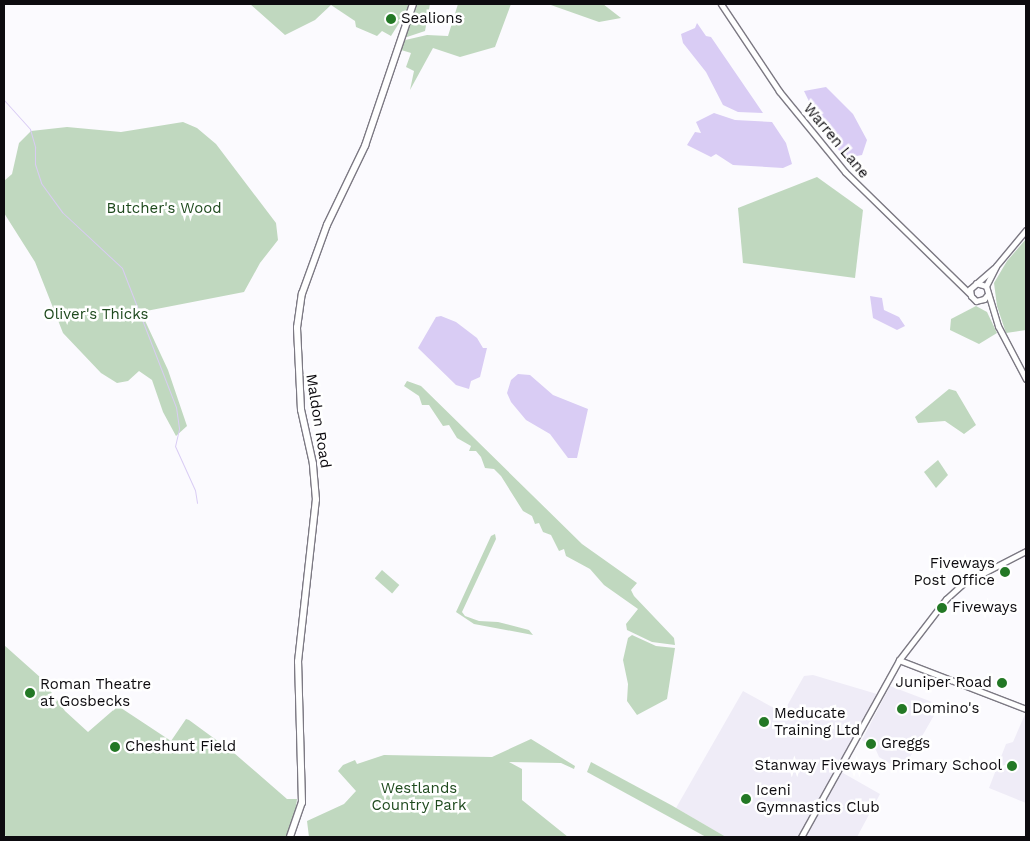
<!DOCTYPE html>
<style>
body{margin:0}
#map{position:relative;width:1030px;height:841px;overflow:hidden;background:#fbfafe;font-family:"Work Sans",sans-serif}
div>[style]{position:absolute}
.built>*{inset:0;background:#efecf7}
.green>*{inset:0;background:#c0d8bf;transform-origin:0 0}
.water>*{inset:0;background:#d9ccf4}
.stream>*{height:1px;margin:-0.5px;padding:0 0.5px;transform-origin:0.5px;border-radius:0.5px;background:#d9ccf4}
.roads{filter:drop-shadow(1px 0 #7c7983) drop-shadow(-1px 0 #7c7983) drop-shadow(0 1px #7c7983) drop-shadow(0 -1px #7c7983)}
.tertiary>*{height:5px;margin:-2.5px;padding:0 2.5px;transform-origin:2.5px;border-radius:2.5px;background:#fff}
.secondary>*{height:5.5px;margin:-2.75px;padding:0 2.75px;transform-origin:2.75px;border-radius:2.75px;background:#fff}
.dots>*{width:14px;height:14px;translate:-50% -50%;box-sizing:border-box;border:2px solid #fff;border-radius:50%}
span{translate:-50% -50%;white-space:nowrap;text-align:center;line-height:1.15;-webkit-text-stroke:5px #fff;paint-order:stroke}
.poi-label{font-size:15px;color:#0d0b0f}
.left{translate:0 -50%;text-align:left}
.right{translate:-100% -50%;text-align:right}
.street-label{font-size:15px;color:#0d0b0f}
.park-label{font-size:15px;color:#1f4a1e}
.frame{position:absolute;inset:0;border:5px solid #0d0b0f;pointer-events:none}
</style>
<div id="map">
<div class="built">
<div style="clip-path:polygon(813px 675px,877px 694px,836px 769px,880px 794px,857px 837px,726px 837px,676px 808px,743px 691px,783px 713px,804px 676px)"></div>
<div style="clip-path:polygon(890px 686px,940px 705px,902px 771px,879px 757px,876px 750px,862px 740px)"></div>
<div style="clip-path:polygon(1026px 712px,1026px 803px,989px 788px,1006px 744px,1013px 742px)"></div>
</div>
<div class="green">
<div style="clip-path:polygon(250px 4px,411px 4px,391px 36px,382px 31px,377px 36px,356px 27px,355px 21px,331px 5px,315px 20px,285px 35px)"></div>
<div style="clip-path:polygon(416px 4px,430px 4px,425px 31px,404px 38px)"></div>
<div style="clip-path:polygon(458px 4px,511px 4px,495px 47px,460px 57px,433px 48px,410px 90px,414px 71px,406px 67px,411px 53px,398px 49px,401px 41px,427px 35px,448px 36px)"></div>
<div style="clip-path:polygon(548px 4px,603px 4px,621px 18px,599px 22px)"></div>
<div style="clip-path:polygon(183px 122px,197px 128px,216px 144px,276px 223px,278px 240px,260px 263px,244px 292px,141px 312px,168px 370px,187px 426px,176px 436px,163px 412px,152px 380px,139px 371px,128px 381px,117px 383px,101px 373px,63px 333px,35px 262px,4px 213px,4px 181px,12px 174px,19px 143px,31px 131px,67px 127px,121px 132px)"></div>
<div style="clip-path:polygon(817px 177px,863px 210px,855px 278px,743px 263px,738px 208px)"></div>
<div style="clip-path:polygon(1026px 239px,1026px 330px,1006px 333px,997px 306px,994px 283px,1007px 261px)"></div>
<div style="clip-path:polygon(976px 306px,987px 312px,997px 333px,979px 344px,950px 330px,951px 319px)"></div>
<div style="clip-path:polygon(407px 381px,421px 386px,582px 544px,637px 583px,631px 590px,634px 596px,674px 638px,675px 645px,652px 642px,627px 630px,626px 624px,638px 609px,604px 585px,590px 569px,566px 556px,564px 549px,559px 551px,551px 535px,543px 532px,539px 523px,535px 524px,532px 516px,523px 511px,501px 476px,494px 469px,485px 468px,481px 457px,476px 451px,469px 451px,471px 446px,457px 438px,449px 425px,443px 426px,429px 405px,422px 405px,419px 396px,404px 386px)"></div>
<div style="clip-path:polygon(949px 389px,956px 391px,976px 425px,964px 434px,945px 421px,918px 423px,915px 417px)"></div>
<div style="clip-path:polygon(938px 460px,948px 475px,936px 488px,924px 472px)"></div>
<div style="clip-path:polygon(495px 534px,496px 539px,462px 612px,465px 616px,479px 621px,498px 622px,529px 630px,533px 635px,474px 624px,456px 612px,491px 536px)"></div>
<div style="left:382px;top:570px;width:23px;height:11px;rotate:41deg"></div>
<div style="clip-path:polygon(632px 635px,656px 646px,675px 648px,667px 699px,637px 715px,627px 701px,628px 684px,623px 660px,628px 638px)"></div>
<div style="clip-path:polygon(4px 645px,41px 678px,65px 711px,88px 732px,118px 706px,171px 741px,186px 719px,189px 720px,234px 753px,287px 799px,297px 799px,295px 814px,286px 837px,7px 837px,4px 834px)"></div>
<div style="clip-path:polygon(531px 739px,575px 766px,574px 769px,561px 763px,509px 762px,522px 769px,522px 800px,568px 837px,309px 837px,307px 821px,344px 804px,356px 791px,338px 771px,343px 765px,355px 760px,357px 764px,384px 755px,492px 757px)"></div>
<div style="clip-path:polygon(591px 762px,671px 805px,726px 837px,706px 837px,587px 772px)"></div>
</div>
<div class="water">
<div style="clip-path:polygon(697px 23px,706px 36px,711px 37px,763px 113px,738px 112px,723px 105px,706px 72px,683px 43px,681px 34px,695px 28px)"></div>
<div style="clip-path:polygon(826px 87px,853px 114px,867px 140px,862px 155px,846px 158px,814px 123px,816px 116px,804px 91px)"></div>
<div style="clip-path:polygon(714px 113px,735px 120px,772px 122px,786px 143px,792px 164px,783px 168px,733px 165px,716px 154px,711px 157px,687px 145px,695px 132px,701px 133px,696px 122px)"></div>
<div style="clip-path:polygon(870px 296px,882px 298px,884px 310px,899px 317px,905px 326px,897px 330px,873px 318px)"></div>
<div style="clip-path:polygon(441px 316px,456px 322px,477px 338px,483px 348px,487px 348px,480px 377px,471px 381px,469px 389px,456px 385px,418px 348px,436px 317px)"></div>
<div style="clip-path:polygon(518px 374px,530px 375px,553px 395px,588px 409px,577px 458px,568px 458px,550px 434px,526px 420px,511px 402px,507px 393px,511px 380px)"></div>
</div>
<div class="stream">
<div style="left:4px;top:100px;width:39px;rotate:48deg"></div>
<div style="left:30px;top:129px;width:19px;rotate:74deg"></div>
<div style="left:35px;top:147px;width:17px;rotate:90deg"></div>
<div style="left:35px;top:164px;width:20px;rotate:72deg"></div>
<div style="left:41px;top:183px;width:36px;rotate:54deg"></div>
<div style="left:62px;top:212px;width:82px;rotate:43deg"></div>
<div style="left:122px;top:268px;width:149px;rotate:68.8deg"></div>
<div style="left:176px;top:407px;width:22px;rotate:82deg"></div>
<div style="left:179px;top:429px;width:17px;rotate:103deg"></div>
<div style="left:175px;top:446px;width:48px;rotate:65.6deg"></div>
<div style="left:195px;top:490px;width:13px;rotate:81deg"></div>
</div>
<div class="roads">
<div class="tertiary">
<div style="left:721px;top:4px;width:105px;rotate:56.3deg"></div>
<div style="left:779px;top:91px;width:104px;rotate:50.8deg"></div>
<div style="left:845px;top:172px;width:175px;rotate:44.3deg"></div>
<div style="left:976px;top:283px;width:10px;rotate:17deg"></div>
<div style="left:986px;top:286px;width:42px;rotate:73.3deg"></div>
<div style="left:998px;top:326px;width:60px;rotate:62.2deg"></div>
<div style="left:986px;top:286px;width:22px;rotate:-63deg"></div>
<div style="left:996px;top:266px;width:47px;rotate:-50.2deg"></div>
<div style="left:988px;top:294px;width:6px;rotate:129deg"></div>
<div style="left:984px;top:299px;width:8px;rotate:166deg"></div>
<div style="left:976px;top:301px;width:7px;rotate:-135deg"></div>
<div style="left:971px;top:296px;width:7px;rotate:-98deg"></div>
<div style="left:970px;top:289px;width:32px;rotate:-41deg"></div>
<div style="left:899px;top:660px;width:136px;rotate:21.1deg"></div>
<div style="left:801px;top:837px;width:202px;rotate:-61deg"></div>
<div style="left:899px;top:660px;width:77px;rotate:-52.4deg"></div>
<div style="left:946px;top:599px;width:24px;rotate:-42deg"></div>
<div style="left:964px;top:583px;width:70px;rotate:-27.3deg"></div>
</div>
<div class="secondary">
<div style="left:290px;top:837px;width:36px;rotate:-71deg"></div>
<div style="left:302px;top:803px;width:141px;rotate:-91.6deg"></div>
<div style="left:298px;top:662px;width:163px;rotate:-83.7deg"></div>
<div style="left:316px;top:500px;width:36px;rotate:-95deg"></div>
<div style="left:313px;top:464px;width:55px;rotate:-102.5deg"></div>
<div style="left:301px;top:410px;width:82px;rotate:-92.8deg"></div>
<div style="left:297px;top:328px;width:34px;rotate:-82deg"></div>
<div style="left:302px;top:294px;width:73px;rotate:-70.1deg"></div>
<div style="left:327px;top:225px;width:88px;rotate:-64.3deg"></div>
<div style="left:365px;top:146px;width:150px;rotate:-71.3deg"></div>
</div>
</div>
<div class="dots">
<div style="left:391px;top:19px;background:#237825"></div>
<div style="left:1005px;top:572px;background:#237825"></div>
<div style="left:942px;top:608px;background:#237825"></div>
<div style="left:1002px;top:683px;background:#237825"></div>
<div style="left:30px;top:693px;background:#237825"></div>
<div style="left:902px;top:709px;background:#237825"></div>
<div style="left:764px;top:722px;background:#237825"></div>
<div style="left:871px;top:744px;background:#237825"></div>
<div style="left:115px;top:747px;background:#237825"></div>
<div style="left:1012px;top:766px;background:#237825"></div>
<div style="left:746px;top:799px;background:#237825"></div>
</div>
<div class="poi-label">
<span class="left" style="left:401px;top:19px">Sealions</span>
<span class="right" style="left:995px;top:572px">Fiveways<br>Post Office</span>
<span class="left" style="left:952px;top:608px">Fiveways</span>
<span class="right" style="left:992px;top:683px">Juniper Road</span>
<span class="left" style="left:40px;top:693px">Roman Theatre<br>at Gosbecks</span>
<span class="left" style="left:912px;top:709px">Domino's</span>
<span class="left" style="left:774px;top:722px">Meducate<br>Training Ltd</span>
<span class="left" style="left:881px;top:744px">Greggs</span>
<span class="left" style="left:125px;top:747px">Cheshunt Field</span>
<span class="right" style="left:1002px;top:766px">Stanway Fiveways Primary School</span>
<span class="left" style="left:756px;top:799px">Iceni<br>Gymnastics Club</span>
</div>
<div class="street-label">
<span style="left:836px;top:141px;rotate:50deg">Warren Lane</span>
<span style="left:318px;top:421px;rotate:81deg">Maldon Road</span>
</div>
<div class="park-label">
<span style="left:164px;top:209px">Butcher's Wood</span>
<span style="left:96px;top:315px">Oliver's Thicks</span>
<span style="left:419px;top:797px">Westlands<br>Country Park</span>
</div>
<div class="frame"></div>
</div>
